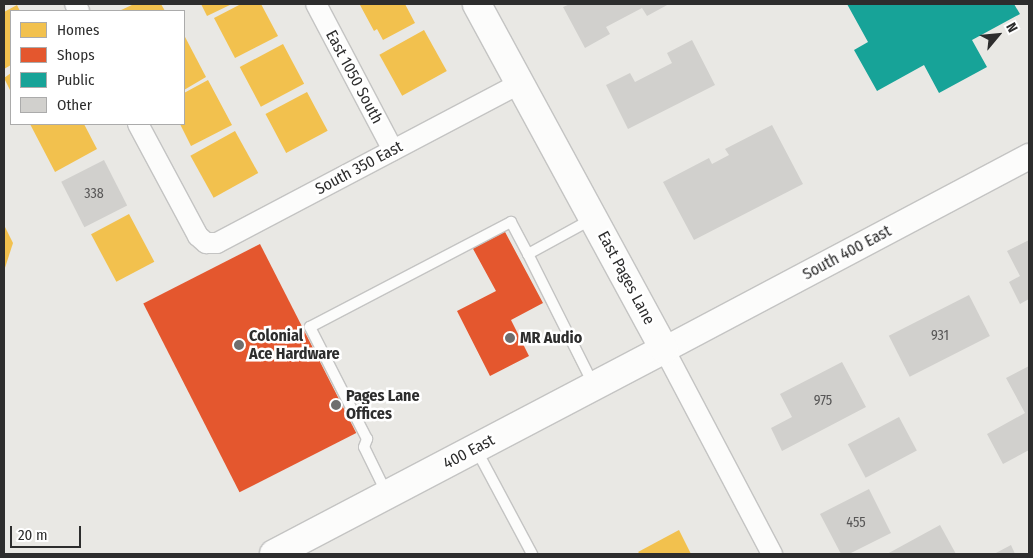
<!DOCTYPE html>
<style>
body{margin:0}
#map{position:relative;width:1033px;height:558px;overflow:hidden;background:#e9e8e4;font-family:"Fira Sans Condensed",sans-serif}
div>[style]{position:absolute}
.homes>*{inset:0;background:#f2c14e;transform-origin:0 0}
.shops>*{inset:0;background:#e4572e;transform-origin:0 0}
.public>*{inset:0;background:#17a398}
.building>*{inset:0;background:#d1d0cd;transform-origin:0 0}
.roads{filter:drop-shadow(1px 0 #c4c4c3) drop-shadow(-1px 0 #c4c4c3) drop-shadow(0 1px #c4c4c3) drop-shadow(0 -1px #c4c4c3)}
.service>*{height:10px;margin:-5px;padding:0 5px;transform-origin:5px;border-radius:5px;background:#fcfcfb}
.minor>*{height:20px;margin:-10px;padding:0 10px;transform-origin:10px;border-radius:10px;background:#fcfcfb}
.tertiary>*{height:25px;margin:-12.5px;padding:0 12.5px;transform-origin:12.5px;border-radius:12.5px;background:#fcfcfb}
.secondary>*{height:28px;margin:-14px;padding:0 14px;transform-origin:14px;border-radius:14px;background:#fcfcfb}
.dots>*{width:14px;height:14px;translate:-50% -50%;box-sizing:border-box;border:2px solid #fff;border-radius:50%}
span{translate:-50% -50%;white-space:nowrap;text-align:center;line-height:1.15;-webkit-text-stroke:5px #fff;paint-order:stroke}
.number-label{font-size:14px;color:#575656}
.number-label span{-webkit-text-stroke-width:0}
.street-label{font-size:16px;color:#2d2d2d}
.poi-label{font-size:16px;color:#2d2d2d;font-weight:700}
.left{translate:0 -50%;text-align:left}
.frame{position:absolute;inset:0;border:5px solid #2d2d2d;pointer-events:none}
.legend{position:absolute;left:10px;top:10px;width:175px;height:115px;box-sizing:border-box;background:#fff;border:1px solid #ababab;margin:0;padding:6px 9px;list-style:none;font-size:15px;color:#2d2d2d}
.legend li{display:flex;align-items:center;gap:10px;height:25px}
.legend b{width:25px;border:1px solid #ababab}
.north{position:absolute;left:973px;top:10px;width:50px;height:50px;-webkit-text-stroke:4px #fff;paint-order:stroke;rotate:62deg;font-size:14px;font-weight:700;line-height:20px;text-align:center;color:#2d2d2d}
.north::after{content:'';display:block;margin:auto;width:18px;height:22px;background:#2d2d2d;clip-path:polygon(50% 0,100% 100%,50% 72%,0 100%)}
.scale{position:absolute;left:10px;top:526px;width:71px;height:22px;box-sizing:border-box;border:2px solid #2d2d2d;border-top:0;padding-left:6px;font-size:15px;line-height:18px;white-space:nowrap;color:#2d2d2d;-webkit-text-stroke:4px #fff;paint-order:stroke}
</style>
<div id="map">
<div class="homes">
<div style="clip-path:polygon(134px 4px,161px 4px,165px 11px,119px 11px)"></div>
<div style="clip-path:polygon(201px 4px,232px 4px,207px 16px)"></div>
<div style="clip-path:polygon(241px 4px,261px 4px,278px 36px,235px 58px,214px 18px)"></div>
<div style="clip-path:polygon(405px 4px,415px 23px,383px 40px,377px 29px,374px 31px,360px 5px)"></div>
<div style="clip-path:polygon(17px 5px,20px 11px,11px 11px,11px 65px,4px 69px,4px 12px)"></div>
<div style="left:424px;top:30px;width:47px;height:51px;rotate:61deg"></div>
<div style="clip-path:polygon(184px 35px,206px 77px,184px 90px)"></div>
<div style="left:283px;top:44px;width:45px;height:49px;rotate:62deg"></div>
<div style="clip-path:polygon(11px 73px,11px 92px,4px 78px)"></div>
<div style="clip-path:polygon(208px 80px,232px 125px,191px 146px,180px 124px,184px 124px,184px 93px)"></div>
<div style="left:307px;top:92px;width:44px;height:47px;rotate:62deg"></div>
<div style="clip-path:polygon(30px 124px,84px 124px,97px 149px,55px 172px)"></div>
<div style="left:235px;top:131px;width:48px;height:51px;rotate:61deg"></div>
<div style="left:129px;top:214px;width:54px;height:43px;rotate:62deg"></div>
<div style="clip-path:polygon(4px 225px,13px 243px,4px 271px)"></div>
<div style="clip-path:polygon(679px 530px,691px 554px,640px 554px,638px 552px)"></div>
</div>
<div class="shops">
<div style="clip-path:polygon(504px 230px,543px 303px,511px 320px,529px 356px,490px 376px,457px 311px,496px 291px,472px 247px)"></div>
<div style="left:260px;top:244px;width:212px;height:131px;rotate:63deg"></div>
</div>
<div class="public">
<div style="clip-path:polygon(847px 4px,1014px 4px,1020px 14px,972px 40px,987px 67px,939px 93px,924px 65px,877px 91px,854px 50px,868px 42px)"></div>
</div>
<div class="building">
<div style="clip-path:polygon(570px 4px,669px 4px,647px 16px,642px 8px,606px 27px,610px 34px,585px 48px,563px 7px)"></div>
<div style="clip-path:polygon(692px 40px,715px 85px,628px 129px,606px 85px,630px 73px,635px 82px,672px 63px,667px 53px)"></div>
<div style="clip-path:polygon(772px 125px,803px 184px,694px 240px,663px 182px,709px 158px,712px 164px,729px 155px,725px 149px)"></div>
<div style="left:104px;top:160px;width:51px;height:48px;rotate:63deg"></div>
<div style="clip-path:polygon(1029px 240px,1029px 299px,1020px 304px,1009px 282px,1020px 276px,1007px 251px)"></div>
<div style="left:969px;top:295px;width:46px;height:90px;rotate:63deg"></div>
<div style="clip-path:polygon(842px 362px,866px 407px,782px 451px,771px 428px,792px 417px,780px 394px)"></div>
<div style="clip-path:polygon(1029px 366px,1029px 450px,1003px 464px,987px 434px,1025px 413px,1006px 378px)"></div>
<div style="left:899px;top:417px;width:38px;height:58px;rotate:62deg"></div>
<div style="clip-path:polygon(869px 489px,891px 533px,849px 554px,841px 554px,820px 514px)"></div>
<div style="clip-path:polygon(940px 525px,956px 554px,887px 554px)"></div>
<div style="clip-path:polygon(1011px 545px,1015px 554px,994px 554px)"></div>
</div>
<div class="roads">
<div class="service">
<div style="left:592px;top:219px;width:73px;rotate:151.3deg"></div>
<div style="left:528px;top:254px;width:148px;rotate:63.4deg"></div>
<div style="left:476px;top:449px;width:119px;rotate:61.9deg"></div>
<div style="left:387px;top:494px;width:52px;rotate:-116.1deg"></div>
<div style="left:364px;top:447px;width:9px;rotate:-69deg"></div>
<div style="left:367px;top:439px;width:126px;rotate:-117deg"></div>
<div style="left:310px;top:327px;width:227px;rotate:-27.6deg"></div>
<div style="left:511px;top:222px;width:36px;rotate:62deg"></div>
</div>
<div class="minor">
<div style="left:75px;top:4px;width:8px;rotate:60deg"></div>
<div style="left:316px;top:4px;width:165px;rotate:62.2deg"></div>
<div style="left:138px;top:124px;width:127px;rotate:61.8deg"></div>
<div style="left:198px;top:236px;width:11px;rotate:41deg"></div>
<div style="left:206px;top:243px;width:11px"></div>
<div style="left:217px;top:243px;width:343px;rotate:-27.8deg"></div>
<div style="left:664px;top:349px;width:232px;rotate:62.2deg"></div>
</div>
<div class="tertiary">
<div style="left:664px;top:349px;width:413px;rotate:-27.9deg"></div>
</div>
<div class="secondary">
<div style="left:274px;top:554px;width:441px;rotate:-27.7deg"></div>
<div style="left:664px;top:349px;width:392px;rotate:-118.5deg"></div>
</div>
</div>
<div class="dots">
<div style="left:510px;top:338px;background:#6f6e6d"></div>
<div style="left:239px;top:345px;background:#6f6e6d"></div>
<div style="left:336px;top:405px;background:#6f6e6d"></div>
</div>
<div class="number-label">
<span style="left:94px;top:194px">338</span>
<span style="left:940px;top:336px">931</span>
<span style="left:823px;top:401px">975</span>
<span style="left:856px;top:523px">455</span>
</div>
<div class="street-label">
<span style="left:354px;top:77px;rotate:62deg">East 1050 South</span>
<span style="left:359px;top:168px;rotate:-28deg">South 350 East</span>
<span style="left:847px;top:253px;rotate:-28deg">South 400 East</span>
<span style="left:626px;top:278px;rotate:62deg">East Pages Lane</span>
<span style="left:469px;top:452px;rotate:-28deg">400 East</span>
</div>
<div class="poi-label">
<span class="left" style="left:249px;top:345px">Colonial<br>Ace Hardware</span>
<span class="left" style="left:520px;top:338px">MR Audio</span>
<span class="left" style="left:346px;top:405px">Pages Lane<br>Offices</span>
</div>
<div class="frame"></div>
<ul class="legend">
<li><b style="height:14px;background:#f2c14e"></b>Homes</li>
<li><b style="height:14px;background:#e4572e"></b>Shops</li>
<li><b style="height:14px;background:#17a398"></b>Public</li>
<li><b style="height:14px;background:#d1d0cd"></b>Other</li>
</ul>
<div class="north">N</div>
<div class="scale">20 m</div>
</div>
